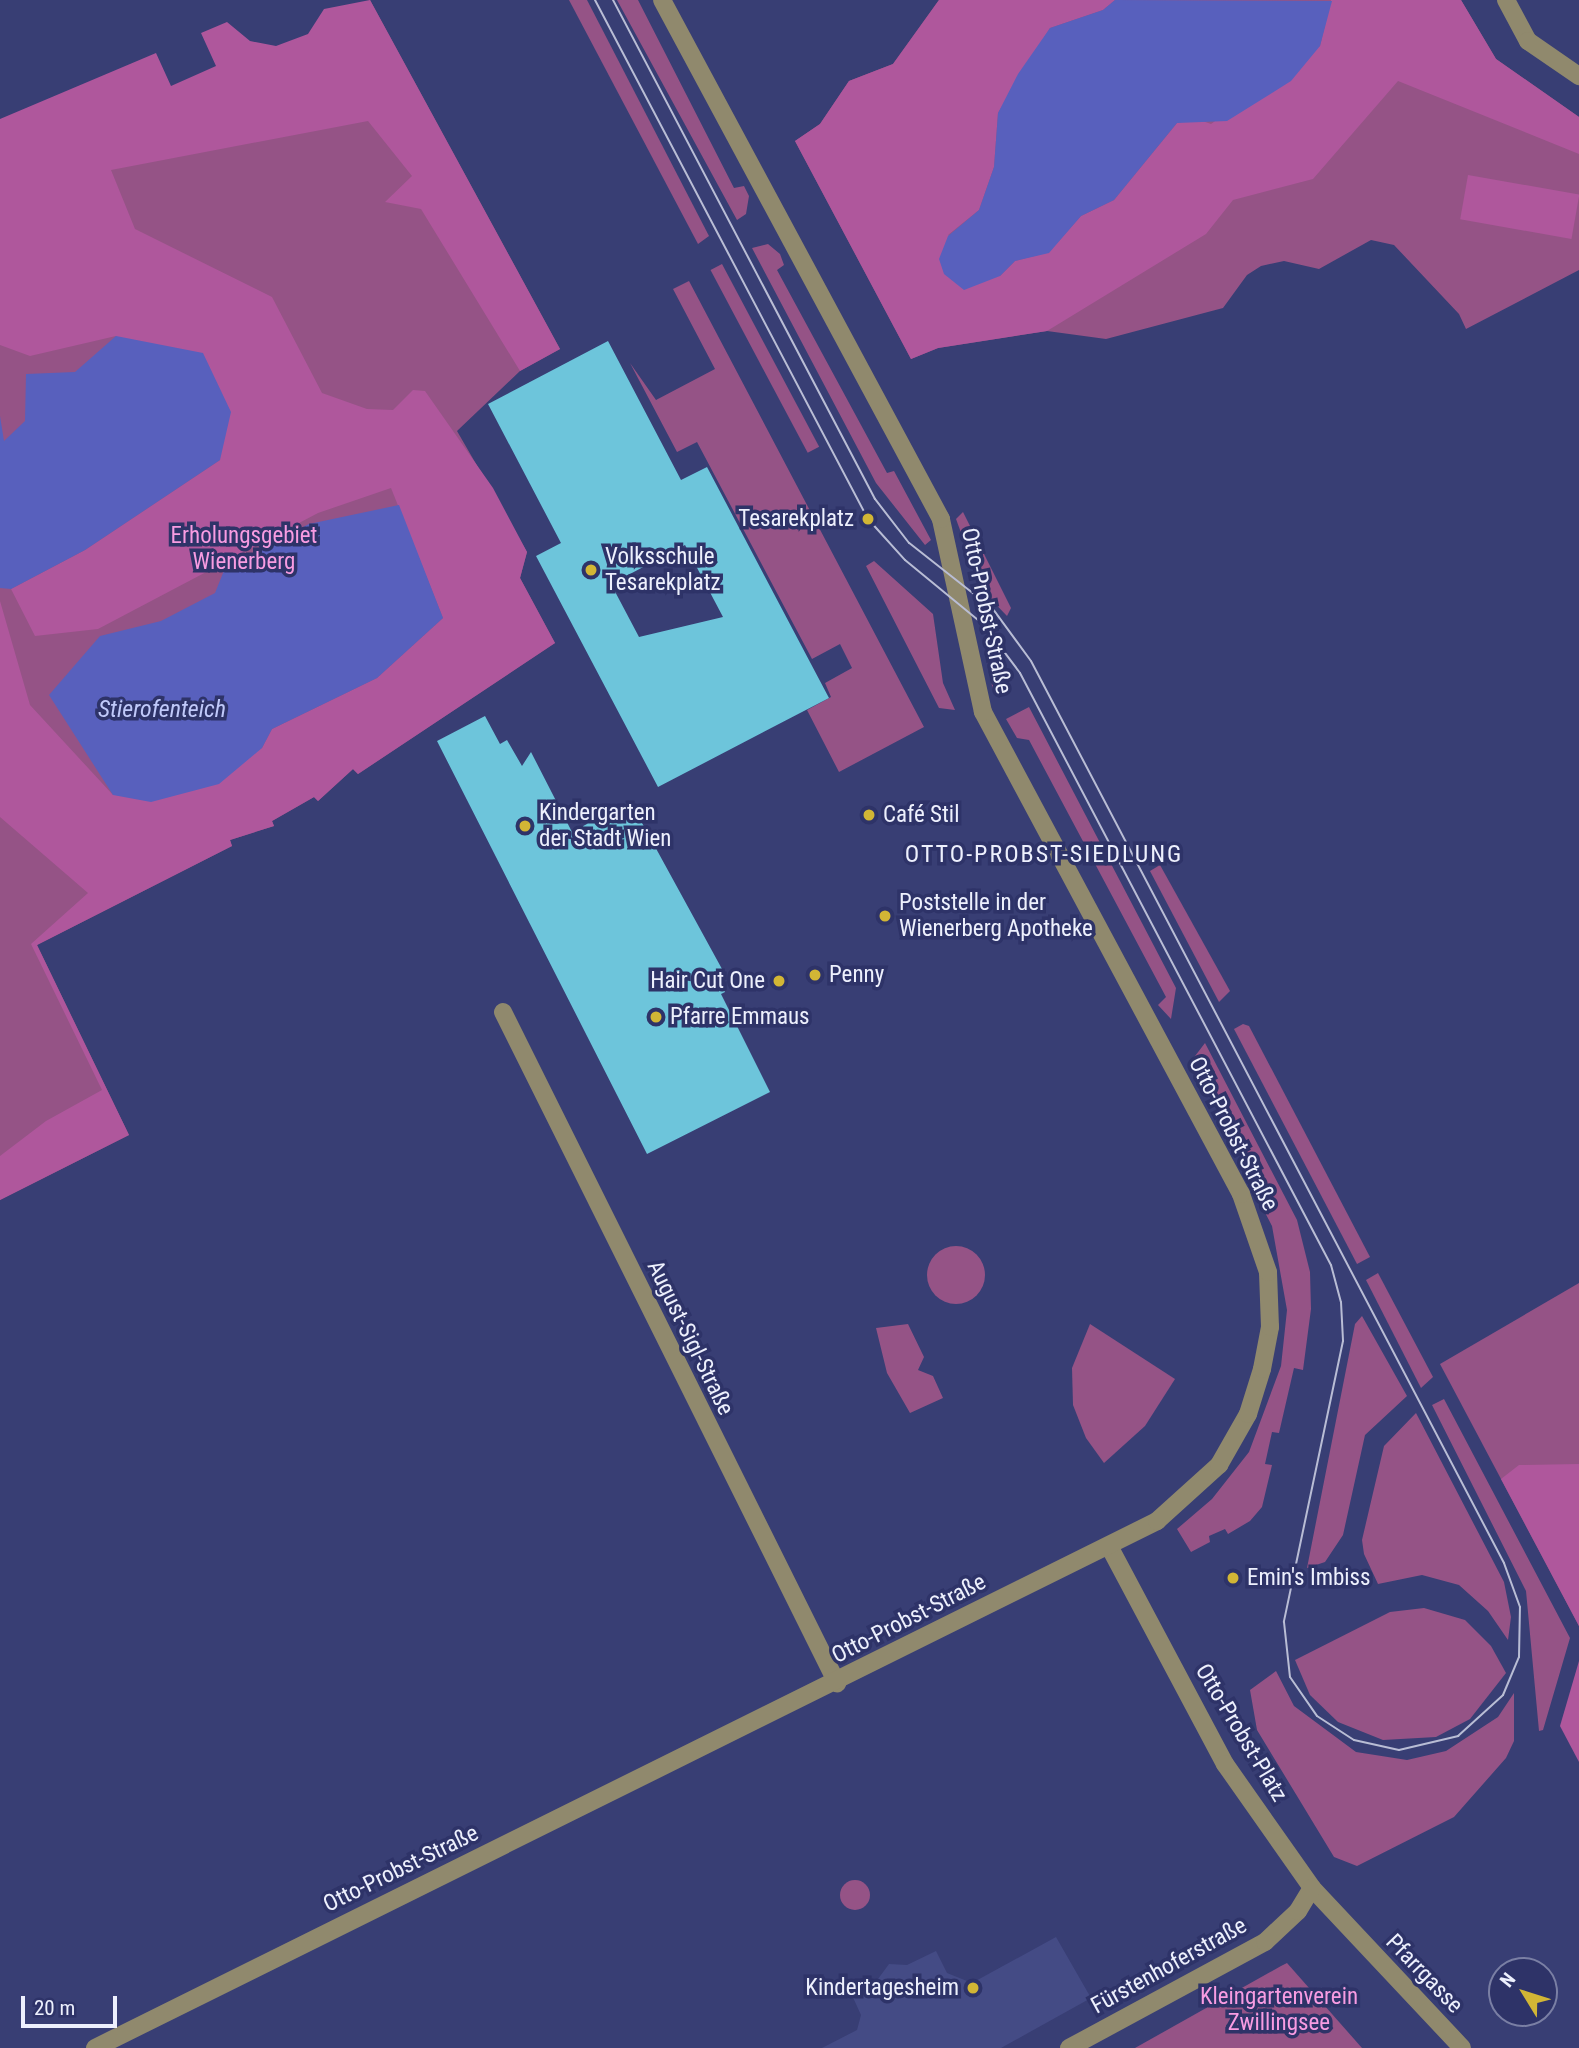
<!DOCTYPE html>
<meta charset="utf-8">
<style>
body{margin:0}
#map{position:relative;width:1579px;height:2048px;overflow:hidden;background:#383e74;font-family:"Roboto Condensed",sans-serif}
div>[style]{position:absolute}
.built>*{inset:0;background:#444b85}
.green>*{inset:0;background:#955386;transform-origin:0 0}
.round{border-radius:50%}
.forest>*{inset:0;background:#af579c;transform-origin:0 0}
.water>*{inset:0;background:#5860bd}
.building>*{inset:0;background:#6dc5db}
.minor>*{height:18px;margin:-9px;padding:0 9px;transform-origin:9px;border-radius:9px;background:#90896d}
.tram>*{height:2px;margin:-1px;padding:0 1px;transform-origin:1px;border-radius:1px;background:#b9bdd5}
.dots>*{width:19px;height:19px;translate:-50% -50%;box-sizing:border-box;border:4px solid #2e3368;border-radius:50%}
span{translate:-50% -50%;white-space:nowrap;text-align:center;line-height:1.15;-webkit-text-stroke:7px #2e3368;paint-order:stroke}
.poi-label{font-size:23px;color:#edf0fd}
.right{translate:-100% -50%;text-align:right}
.left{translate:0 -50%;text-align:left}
.park-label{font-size:23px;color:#f89ce2}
.street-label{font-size:23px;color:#edf0fd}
.water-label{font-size:24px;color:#c0c9fa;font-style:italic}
.neighbourhood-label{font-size:24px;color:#edf0fd;letter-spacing:2px}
.north{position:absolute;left:1488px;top:1957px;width:70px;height:70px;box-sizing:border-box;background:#2e3368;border:2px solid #7a7fa4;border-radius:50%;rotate:308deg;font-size:19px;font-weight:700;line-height:28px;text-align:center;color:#edf0fd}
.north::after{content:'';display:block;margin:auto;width:24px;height:32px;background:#d2b635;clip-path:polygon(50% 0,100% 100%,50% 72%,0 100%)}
.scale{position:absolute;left:21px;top:1996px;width:96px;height:32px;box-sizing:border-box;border:4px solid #edf0fd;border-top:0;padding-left:9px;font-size:21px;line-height:24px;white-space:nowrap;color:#edf0fd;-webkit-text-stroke:5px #2e3368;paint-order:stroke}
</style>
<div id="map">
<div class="built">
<div style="clip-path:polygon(1056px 1937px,1091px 1998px,1001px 2048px,822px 2048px,857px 2030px,861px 2015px,851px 1993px,878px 1979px,889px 1964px,907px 1965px,936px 1951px,947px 1973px,972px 1983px)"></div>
</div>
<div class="green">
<div style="clip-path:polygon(370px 0,560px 349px,520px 371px,457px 431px,527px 552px,520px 578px,555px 643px,364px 770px,358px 774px,353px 769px,318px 801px,314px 797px,272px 821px,274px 826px,230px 840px,232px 846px,37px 945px,129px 1135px,0 1200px,0 142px,172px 123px,330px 33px)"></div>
<div style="clip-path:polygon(569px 0,587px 0,709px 236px,698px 244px)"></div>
<div style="clip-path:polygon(617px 0,638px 0,734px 188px,744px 186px,749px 196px,746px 214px,737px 220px)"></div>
<div style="clip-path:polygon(939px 0,1461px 0,1496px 59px,1579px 117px,1579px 270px,1466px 329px,1459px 314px,1394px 245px,1371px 240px,1319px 269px,1284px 261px,1261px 266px,1247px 275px,1223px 308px,1106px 339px,1047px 331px,938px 348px,911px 359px,795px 141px,820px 124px,849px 81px,893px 64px)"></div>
<div style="clip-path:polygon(768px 244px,780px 254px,784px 265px,777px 270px,887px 473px,894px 471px,931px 540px,925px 545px,876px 483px,752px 248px)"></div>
<div style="left:722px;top:264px;width:207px;height:13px;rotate:62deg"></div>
<div style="clip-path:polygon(689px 281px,924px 727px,839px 772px,807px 710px,831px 697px,825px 683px,852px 668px,840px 644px,812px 659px,697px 442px,677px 452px,630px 363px,656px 400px,715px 369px,673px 289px)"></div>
<div style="clip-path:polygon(963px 512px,1011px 608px,1007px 616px,982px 590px,956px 519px)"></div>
<div style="clip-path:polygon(874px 561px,933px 614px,943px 683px,955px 710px,939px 708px,866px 566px)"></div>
<div style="clip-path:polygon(995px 651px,1013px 679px,993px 691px,986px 653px)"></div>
<div style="clip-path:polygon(1029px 707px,1176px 988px,1171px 1019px,1158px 1005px,1166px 997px,1029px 740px,1017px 738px,1006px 719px)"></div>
<div style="clip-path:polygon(1160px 865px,1230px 991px,1219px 1002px,1150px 871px)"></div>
<div style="clip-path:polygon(1243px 1024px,1249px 1026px,1370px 1257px,1357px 1264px,1234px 1029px)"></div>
<div style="clip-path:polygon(1205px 1043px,1297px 1220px,1310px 1272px,1311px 1309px,1303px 1370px,1294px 1368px,1279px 1433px,1272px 1432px,1265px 1464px,1272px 1465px,1262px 1507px,1250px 1521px,1228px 1534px,1225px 1529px,1209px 1536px,1210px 1542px,1191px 1552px,1177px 1529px,1212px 1499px,1249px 1452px,1281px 1366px,1287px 1310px,1272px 1226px,1244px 1172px,1251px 1161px,1206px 1075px,1197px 1078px,1193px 1073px,1192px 1060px)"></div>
<div class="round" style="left:927px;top:1246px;width:58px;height:58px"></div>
<div style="clip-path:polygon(1378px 1273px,1433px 1377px,1421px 1388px,1366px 1280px)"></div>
<div style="clip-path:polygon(1579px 1283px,1579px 1626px,1440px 1364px)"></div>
<div style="clip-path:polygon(1362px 1316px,1407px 1396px,1365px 1435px,1343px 1535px,1325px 1562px,1307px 1568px,1355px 1324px)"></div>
<div style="clip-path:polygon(908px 1324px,924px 1357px,918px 1370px,933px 1376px,943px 1398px,910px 1413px,887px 1373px,876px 1328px)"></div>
<div style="clip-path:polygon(1090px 1324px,1175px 1379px,1145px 1426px,1104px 1463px,1086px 1438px,1073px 1405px,1072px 1368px)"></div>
<div style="clip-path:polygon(1444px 1399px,1570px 1638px,1543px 1730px,1539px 1731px,1526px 1591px,1432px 1405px)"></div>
<div style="clip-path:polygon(1416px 1413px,1504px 1582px,1511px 1617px,1508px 1640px,1488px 1611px,1459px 1585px,1422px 1575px,1378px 1584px,1364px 1554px,1362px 1540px,1384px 1446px)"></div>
<div style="clip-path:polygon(1424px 1608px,1465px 1620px,1491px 1646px,1506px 1673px,1470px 1719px,1436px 1737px,1383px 1740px,1338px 1722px,1310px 1695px,1295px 1660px,1390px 1612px)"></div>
<div style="clip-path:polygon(1276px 1671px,1294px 1706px,1356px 1752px,1407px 1760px,1446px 1751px,1498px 1717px,1514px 1693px,1514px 1741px,1506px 1758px,1454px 1817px,1357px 1866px,1334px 1857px,1257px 1730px,1250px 1690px)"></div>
<div class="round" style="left:840px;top:1880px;width:30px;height:30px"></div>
<div style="clip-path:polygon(1287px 1963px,1362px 2048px,1135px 2048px,1281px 1966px)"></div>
</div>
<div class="forest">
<div style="clip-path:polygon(370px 0,560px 349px,520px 371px,421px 209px,385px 202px,412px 176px,368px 121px,111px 170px,135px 229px,272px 297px,322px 393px,367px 409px,393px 410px,413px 390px,425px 391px,493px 488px,527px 552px,520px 578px,555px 643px,364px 770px,358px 774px,353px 769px,318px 801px,314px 797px,272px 821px,274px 826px,230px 840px,232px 846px,37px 945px,129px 1135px,0 1200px,0 1156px,46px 1121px,102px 1090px,31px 944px,88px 893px,0 817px,0 601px,30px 705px,113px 795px,262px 748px,272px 729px,377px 678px,443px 618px,391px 488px,318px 513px,98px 629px,35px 636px,11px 589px,85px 550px,220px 460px,116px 336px,30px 356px,0 345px,0 119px,156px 53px,171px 86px,216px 66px,201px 33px,227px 22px,250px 41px,276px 46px,308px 34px,324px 9px)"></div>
<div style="clip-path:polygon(939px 0,1115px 0,1103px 10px,1050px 28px,998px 113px,994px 167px,979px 210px,948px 235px,1000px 276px,1015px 261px,1049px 252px,1081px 216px,1114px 200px,1177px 123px,1197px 119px,1211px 124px,1320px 46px,1331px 0,1461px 0,1496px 59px,1579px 117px,1579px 154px,1398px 81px,1313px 179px,1233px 200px,1206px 234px,1047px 331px,938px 348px,911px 359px,795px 141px,820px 124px,849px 81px,893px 64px)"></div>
<div style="left:1468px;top:175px;width:113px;height:45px;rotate:10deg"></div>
<div style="clip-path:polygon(1579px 1464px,1579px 1626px,1501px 1479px,1519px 1465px)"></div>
<div style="clip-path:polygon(1579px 1661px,1579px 1762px,1560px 1726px)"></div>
</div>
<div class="water">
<div style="clip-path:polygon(1115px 0,1332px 1px,1320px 46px,1291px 81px,1227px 121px,1177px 123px,1114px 200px,1081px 216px,1049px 253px,1015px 261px,1000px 276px,964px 290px,944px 274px,939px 259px,948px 236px,979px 210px,994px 167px,998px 113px,1018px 74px,1050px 28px,1103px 10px)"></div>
<div style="clip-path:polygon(116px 336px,203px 353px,231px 412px,220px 460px,85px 550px,11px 589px,0 588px,0 416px,4px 441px,25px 421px,26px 374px,75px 372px)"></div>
<div style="clip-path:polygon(399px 505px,443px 618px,377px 678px,272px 729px,262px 748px,219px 784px,151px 802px,113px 795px,49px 695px,100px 636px,161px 621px,215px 593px,225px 568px,309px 524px)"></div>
</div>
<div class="building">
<div style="clip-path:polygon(evenodd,608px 341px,681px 480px,707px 467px,829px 698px,658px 787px,536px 556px,561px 543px,488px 404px,608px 341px,685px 545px,723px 617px,639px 637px,611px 584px,685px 545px)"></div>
<div style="clip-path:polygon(485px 716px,500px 744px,507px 740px,522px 766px,531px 752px,572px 832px,630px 801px,722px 969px,715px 972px,725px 992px,721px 994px,770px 1092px,647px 1154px,437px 741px)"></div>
</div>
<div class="minor">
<div style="left:1506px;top:0;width:47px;rotate:61.8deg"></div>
<div style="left:1528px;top:41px;width:62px;rotate:34.5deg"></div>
<div style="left:503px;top:1012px;width:750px;rotate:63.54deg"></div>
<div style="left:1109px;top:1546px;width:247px;rotate:62deg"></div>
<div style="left:1225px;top:1764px;width:151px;rotate:54.9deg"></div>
<div style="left:1312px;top:1888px;width:219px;rotate:46.8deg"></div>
<div style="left:95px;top:2048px;width:1186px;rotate:-26.39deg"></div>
<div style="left:1157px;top:1521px;width:84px;rotate:-42.1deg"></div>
<div style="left:1219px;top:1465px;width:59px;rotate:-60.4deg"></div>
<div style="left:1248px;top:1414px;width:47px;rotate:-72.7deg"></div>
<div style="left:1262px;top:1369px;width:43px;rotate:-79.2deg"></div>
<div style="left:1270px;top:1327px;width:55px;rotate:-92.1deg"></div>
<div style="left:1268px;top:1272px;width:83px;rotate:-109.1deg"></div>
<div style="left:1241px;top:1194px;width:547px;rotate:-118.16deg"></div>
<div style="left:983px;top:712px;width:198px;rotate:-102.3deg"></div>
<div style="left:941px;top:519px;width:589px;rotate:-118.26deg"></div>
<div style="left:1069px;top:2048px;width:223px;rotate:-28.4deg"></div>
<div style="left:1265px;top:1942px;width:45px;rotate:-43.2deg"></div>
<div style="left:1298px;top:1911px;width:27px;rotate:-59deg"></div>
</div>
<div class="tram">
<div style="left:595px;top:0;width:586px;rotate:62.26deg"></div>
<div style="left:868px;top:519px;width:55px;rotate:47.9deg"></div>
<div style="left:905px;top:560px;width:102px;rotate:39.4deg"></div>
<div style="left:984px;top:625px;width:60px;rotate:53.1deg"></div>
<div style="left:1020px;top:673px;width:669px;rotate:62.29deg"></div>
<div style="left:1331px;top:1265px;width:38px;rotate:75deg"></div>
<div style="left:1341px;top:1302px;width:39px;rotate:87deg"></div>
<div style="left:1343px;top:1341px;width:287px;rotate:101.9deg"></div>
<div style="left:1284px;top:1622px;width:55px;rotate:83.8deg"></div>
<div style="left:1290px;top:1677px;width:47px;rotate:55.3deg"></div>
<div style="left:1317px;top:1716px;width:44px;rotate:33deg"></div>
<div style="left:1354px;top:1740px;width:46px;rotate:12.5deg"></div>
<div style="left:1399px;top:1750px;width:61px;rotate:-13.3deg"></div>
<div style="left:1458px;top:1736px;width:61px;rotate:-42.3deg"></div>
<div style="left:1503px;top:1695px;width:41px;rotate:-67.2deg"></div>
<div style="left:1519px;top:1657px;width:50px;rotate:-88.9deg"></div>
<div style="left:1520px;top:1607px;width:47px;rotate:-110deg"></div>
<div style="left:1504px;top:1563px;width:1018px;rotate:-117.67deg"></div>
<div style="left:1031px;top:661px;width:64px;rotate:-126.2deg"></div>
<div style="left:993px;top:609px;width:107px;rotate:-141.8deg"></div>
<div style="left:909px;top:543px;width:56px;rotate:-127.7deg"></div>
<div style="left:875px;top:499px;width:564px;rotate:-117.7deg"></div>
</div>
<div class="dots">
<div style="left:868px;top:519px;background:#d2b635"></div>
<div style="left:591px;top:570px;background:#d2b635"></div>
<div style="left:869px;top:815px;background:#d2b635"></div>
<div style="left:525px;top:826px;background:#d2b635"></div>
<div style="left:885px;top:916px;background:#d2b635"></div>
<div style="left:815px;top:975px;background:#d2b635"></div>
<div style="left:779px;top:981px;background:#d2b635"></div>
<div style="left:656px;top:1017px;background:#d2b635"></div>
<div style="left:1233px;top:1578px;background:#d2b635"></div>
<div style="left:973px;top:1988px;background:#d2b635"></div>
</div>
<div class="poi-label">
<span class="right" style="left:854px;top:519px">Tesarekplatz</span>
<span class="left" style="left:605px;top:570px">Volksschule<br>Tesarekplatz</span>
<span class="left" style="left:539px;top:826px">Kindergarten<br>der Stadt Wien</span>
<span class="left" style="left:883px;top:815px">Café Stil</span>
<span class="left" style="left:899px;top:916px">Poststelle in der<br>Wienerberg Apotheke</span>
<span class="left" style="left:829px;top:975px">Penny</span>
<span class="right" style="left:765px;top:981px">Hair Cut One</span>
<span class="left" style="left:670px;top:1017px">Pfarre Emmaus</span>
<span class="left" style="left:1247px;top:1578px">Emin's Imbiss</span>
<span class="right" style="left:959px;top:1988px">Kindertagesheim</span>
</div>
<div class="park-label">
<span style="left:244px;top:549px">Erholungsgebiet<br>Wienerberg</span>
<span style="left:1279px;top:2010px">Kleingartenverein<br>Zwillingsee</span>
</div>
<div class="street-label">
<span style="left:986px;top:611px;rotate:78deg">Otto-Probst-Straße</span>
<span style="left:1233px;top:1134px;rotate:63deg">Otto-Probst-Straße</span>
<span style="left:690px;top:1338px;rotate:64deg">August-Sigl-Straße</span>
<span style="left:909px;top:1619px;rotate:-27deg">Otto-Probst-Straße</span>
<span style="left:1241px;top:1733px;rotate:59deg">Otto-Probst-Platz</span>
<span style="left:401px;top:1869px;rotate:-26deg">Otto-Probst-Straße</span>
<span style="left:1169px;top:1966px;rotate:-29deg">Fürstenhoferstraße</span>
<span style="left:1424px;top:1974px;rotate:46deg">Pfarrgasse</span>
</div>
<div class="water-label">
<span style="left:162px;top:710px">Stierofenteich</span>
</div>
<div class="neighbourhood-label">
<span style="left:1044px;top:855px">OTTO-PROBST-SIEDLUNG</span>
</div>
<div class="north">N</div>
<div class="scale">20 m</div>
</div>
